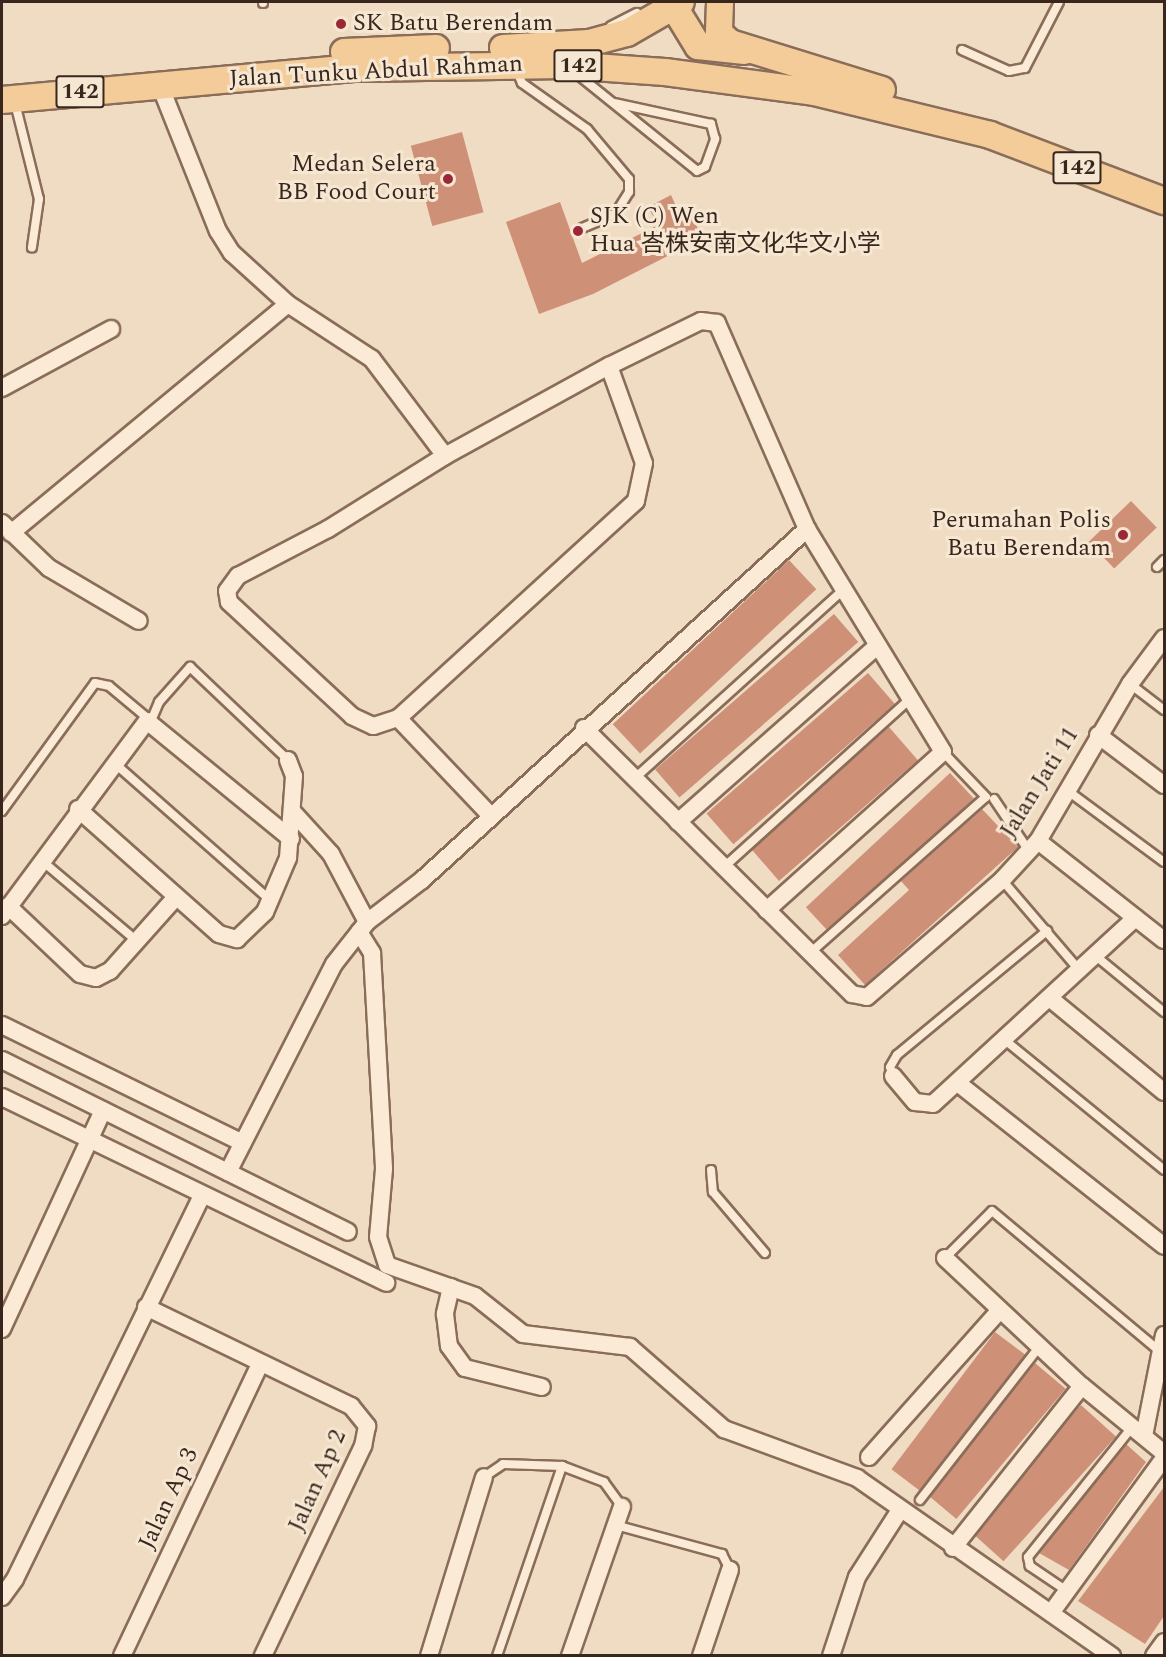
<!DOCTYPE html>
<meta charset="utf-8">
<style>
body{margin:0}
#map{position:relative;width:1166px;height:1657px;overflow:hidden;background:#efdcc3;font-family:Spectral,"Noto Sans SC",serif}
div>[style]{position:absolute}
.building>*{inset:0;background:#ce9178;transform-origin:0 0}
.roads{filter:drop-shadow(2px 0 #8a6d59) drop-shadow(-2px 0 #8a6d59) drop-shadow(0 2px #8a6d59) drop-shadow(0 -2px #8a6d59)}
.service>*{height:8px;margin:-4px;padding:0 4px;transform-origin:4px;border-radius:4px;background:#faead6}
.minor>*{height:16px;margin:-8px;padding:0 8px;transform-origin:8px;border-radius:8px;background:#faead6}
.primary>*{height:26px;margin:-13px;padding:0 13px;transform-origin:13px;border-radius:13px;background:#f3cc99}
.dots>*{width:16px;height:16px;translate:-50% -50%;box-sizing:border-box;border:3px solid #f6e7d2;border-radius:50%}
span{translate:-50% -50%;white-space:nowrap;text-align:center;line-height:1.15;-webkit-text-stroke:6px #f6e7d2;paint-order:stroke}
.shield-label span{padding:2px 4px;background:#f6e7d2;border:2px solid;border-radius:4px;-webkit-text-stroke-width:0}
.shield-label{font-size:22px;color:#39271e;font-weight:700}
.poi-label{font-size:24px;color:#39271e}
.left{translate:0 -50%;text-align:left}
.right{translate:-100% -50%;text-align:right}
.street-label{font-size:24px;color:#39271e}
.frame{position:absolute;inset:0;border:3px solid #39271e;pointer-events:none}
</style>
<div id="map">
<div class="building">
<div style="left:462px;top:132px;width:83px;height:53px;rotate:75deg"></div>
<div style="clip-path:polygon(671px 195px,680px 215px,689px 211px,703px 238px,593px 294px,539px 314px,506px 222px,560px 202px,582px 263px,658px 225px,648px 207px)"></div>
<div style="left:1131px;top:501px;width:37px;height:59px;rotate:46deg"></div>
<div style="left:789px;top:560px;width:40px;height:241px;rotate:47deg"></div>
<div style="left:834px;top:614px;width:37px;height:237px;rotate:49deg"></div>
<div style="left:868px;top:673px;width:41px;height:214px;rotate:49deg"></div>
<div style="left:889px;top:727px;width:44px;height:184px;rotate:49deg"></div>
<div style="left:950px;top:773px;width:35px;height:197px;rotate:47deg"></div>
<div style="clip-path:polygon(982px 809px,1018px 847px,865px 985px,838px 955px,909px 890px,901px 881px)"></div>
<div style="left:995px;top:1332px;width:38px;height:172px;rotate:37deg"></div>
<div style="left:1035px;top:1363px;width:40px;height:170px;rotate:40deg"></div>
<div style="left:1081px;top:1405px;width:47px;height:168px;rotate:42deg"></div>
<div style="clip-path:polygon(1126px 1444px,1146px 1462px,1069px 1570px,1039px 1553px)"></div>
<div style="clip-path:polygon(1164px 1487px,1164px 1616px,1145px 1644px,1078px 1601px)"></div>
</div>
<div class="roads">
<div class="service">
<div style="left:263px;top:2px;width:1px;rotate:90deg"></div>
<div style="left:611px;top:26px;width:29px;rotate:-27deg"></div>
<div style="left:962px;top:50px;width:51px;rotate:24.1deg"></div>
<div style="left:1009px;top:71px;width:16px;rotate:-11deg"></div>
<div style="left:1025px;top:68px;width:74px;rotate:-62.7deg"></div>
<div style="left:516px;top:69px;width:15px;rotate:67deg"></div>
<div style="left:522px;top:83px;width:80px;rotate:35.3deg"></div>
<div style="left:587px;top:129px;width:65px;rotate:50deg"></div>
<div style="left:629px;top:179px;width:13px;rotate:90deg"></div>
<div style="left:629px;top:192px;width:26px;rotate:122deg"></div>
<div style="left:615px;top:214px;width:36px;rotate:157deg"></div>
<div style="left:577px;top:74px;width:154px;rotate:38.9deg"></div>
<div style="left:697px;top:171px;width:9px;rotate:-27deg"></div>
<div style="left:705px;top:167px;width:30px;rotate:-70deg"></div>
<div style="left:715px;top:139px;width:16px;rotate:-105deg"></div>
<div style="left:711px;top:124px;width:98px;rotate:-167.7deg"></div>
<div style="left:15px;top:103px;width:99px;rotate:76deg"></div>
<div style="left:39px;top:199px;width:49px;rotate:98.3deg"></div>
<div style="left:1157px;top:567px;width:10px;rotate:-45deg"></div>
<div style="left:1130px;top:684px;width:43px;rotate:37.4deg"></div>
<div style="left:113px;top:762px;width:210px;rotate:41.3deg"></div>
<div style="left:635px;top:778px;width:280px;rotate:-42.1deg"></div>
<div style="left:1068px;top:791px;width:119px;rotate:36.5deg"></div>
<div style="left:994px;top:799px;width:63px;rotate:56.1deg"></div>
<div style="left:2px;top:811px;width:158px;rotate:-54deg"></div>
<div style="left:95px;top:683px;width:14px;rotate:12deg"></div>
<div style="left:109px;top:686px;width:55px;rotate:39.8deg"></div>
<div style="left:151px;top:721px;width:21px;rotate:-67deg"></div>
<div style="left:159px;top:702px;width:47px;rotate:-48.5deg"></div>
<div style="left:190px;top:667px;width:135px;rotate:43.5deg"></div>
<div style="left:41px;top:860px;width:126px;rotate:40.2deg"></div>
<div style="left:724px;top:867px;width:251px;rotate:-42.1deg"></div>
<div style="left:1002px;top:880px;width:120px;rotate:49.4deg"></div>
<div style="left:810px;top:953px;width:235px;rotate:-41.6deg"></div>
<div style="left:986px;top:797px;width:62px;rotate:-133.7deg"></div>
<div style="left:1097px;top:957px;width:87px;rotate:39.4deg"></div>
<div style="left:1006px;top:1041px;width:204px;rotate:39.2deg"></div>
<div style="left:893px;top:1076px;width:9px;rotate:-108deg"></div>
<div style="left:890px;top:1067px;width:14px;rotate:-60deg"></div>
<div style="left:897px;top:1055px;width:195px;rotate:-39.6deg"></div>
<div style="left:711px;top:1170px;width:22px;rotate:85deg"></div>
<div style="left:713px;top:1192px;width:80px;rotate:49.6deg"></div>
<div style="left:945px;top:1258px;width:66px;rotate:-45deg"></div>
<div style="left:992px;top:1211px;width:222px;rotate:39.9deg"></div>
<div style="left:484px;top:1477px;width:23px;rotate:-34deg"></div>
<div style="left:503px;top:1464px;width:59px;rotate:1.9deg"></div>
<div style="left:562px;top:1466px;width:45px;rotate:20.9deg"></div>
<div style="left:604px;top:1482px;width:31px;rotate:54deg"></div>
<div style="left:920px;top:1500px;width:194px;rotate:-52.1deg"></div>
<div style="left:619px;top:1526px;width:107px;rotate:15.2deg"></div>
<div style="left:722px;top:1554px;width:18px;rotate:63deg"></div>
<div style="left:1067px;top:1591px;width:45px;rotate:-146deg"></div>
<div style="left:1030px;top:1566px;width:9px;rotate:-103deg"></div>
<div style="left:1028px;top:1557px;width:166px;rotate:-51.3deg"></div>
<div style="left:497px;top:1656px;width:201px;rotate:-71.1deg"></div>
</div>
<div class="minor">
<div style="left:159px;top:83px;width:159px;rotate:68.3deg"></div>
<div style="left:218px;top:231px;width:26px;rotate:58deg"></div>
<div style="left:232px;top:253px;width:76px;rotate:42.3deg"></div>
<div style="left:288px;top:304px;width:100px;rotate:33.2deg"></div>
<div style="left:372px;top:359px;width:121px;rotate:53deg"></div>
<div style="left:609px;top:366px;width:103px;rotate:70.2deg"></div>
<div style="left:644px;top:463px;width:39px;rotate:102deg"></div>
<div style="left:636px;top:501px;width:322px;rotate:137.6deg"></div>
<div style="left:398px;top:718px;width:26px;rotate:162deg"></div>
<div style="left:373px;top:726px;width:23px;rotate:-155deg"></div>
<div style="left:352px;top:716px;width:168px;rotate:-137.2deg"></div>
<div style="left:229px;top:602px;width:11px;rotate:-100deg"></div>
<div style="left:227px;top:591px;width:19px;rotate:-54deg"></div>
<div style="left:238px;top:576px;width:102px;rotate:-27.6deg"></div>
<div style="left:328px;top:529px;width:138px;rotate:-32deg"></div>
<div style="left:445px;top:456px;width:187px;rotate:-28.8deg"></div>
<div style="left:609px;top:366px;width:102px;rotate:-26.1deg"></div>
<div style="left:701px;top:321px;width:16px;rotate:7deg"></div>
<div style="left:717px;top:323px;width:225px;rotate:66.4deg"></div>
<div style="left:807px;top:529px;width:261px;rotate:58.6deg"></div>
<div style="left:943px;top:752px;width:237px;rotate:138.1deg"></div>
<div style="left:2px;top:388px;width:124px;rotate:-28.4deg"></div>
<div style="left:2px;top:523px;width:65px;rotate:43.8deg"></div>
<div style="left:49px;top:568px;width:104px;rotate:30.5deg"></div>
<div style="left:11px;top:533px;width:359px;rotate:-39.6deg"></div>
<div style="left:398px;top:718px;width:132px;rotate:46.5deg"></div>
<div style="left:584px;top:728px;width:378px;rotate:44.8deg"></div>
<div style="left:852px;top:994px;width:15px;rotate:11deg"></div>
<div style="left:867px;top:997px;width:179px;rotate:-40.9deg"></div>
<div style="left:1002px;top:880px;width:53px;rotate:-47.3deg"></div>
<div style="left:1038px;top:841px;width:182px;rotate:-59.6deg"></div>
<div style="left:1130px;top:684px;width:57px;rotate:-53.5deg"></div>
<div style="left:1098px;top:735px;width:83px;rotate:37.1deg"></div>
<div style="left:78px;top:809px;width:188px;rotate:41.6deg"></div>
<div style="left:219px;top:934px;width:19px;rotate:16deg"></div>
<div style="left:237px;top:939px;width:39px;rotate:-44deg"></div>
<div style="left:265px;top:912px;width:59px;rotate:-66.9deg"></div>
<div style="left:288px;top:858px;width:82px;rotate:-85.8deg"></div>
<div style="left:294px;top:776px;width:17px;rotate:-111deg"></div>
<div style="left:292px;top:811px;width:58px;rotate:47.8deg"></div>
<div style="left:331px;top:854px;width:77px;rotate:62.1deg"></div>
<div style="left:678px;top:822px;width:266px;rotate:-41.5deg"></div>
<div style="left:1038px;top:841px;width:160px;rotate:38.2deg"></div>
<div style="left:8px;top:906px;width:99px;rotate:43.4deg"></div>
<div style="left:80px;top:974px;width:16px;rotate:14deg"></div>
<div style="left:96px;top:978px;width:16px;rotate:-27deg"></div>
<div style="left:110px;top:971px;width:99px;rotate:-48.3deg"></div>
<div style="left:2px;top:916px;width:243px;rotate:-53.4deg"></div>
<div style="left:147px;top:721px;width:186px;rotate:39.3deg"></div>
<div style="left:359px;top:932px;width:25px;rotate:58deg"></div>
<div style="left:372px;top:953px;width:216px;rotate:86.8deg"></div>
<div style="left:384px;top:1169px;width:68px;rotate:95deg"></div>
<div style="left:378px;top:1237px;width:29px;rotate:72deg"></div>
<div style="left:387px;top:1265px;width:93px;rotate:19.4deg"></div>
<div style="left:475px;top:1296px;width:61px;rotate:38.4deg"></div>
<div style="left:523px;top:1334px;width:108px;rotate:6.9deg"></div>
<div style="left:630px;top:1347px;width:125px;rotate:41.1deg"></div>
<div style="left:724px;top:1429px;width:142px;rotate:20.2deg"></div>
<div style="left:857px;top:1478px;width:311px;rotate:34.9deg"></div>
<div style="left:1052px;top:1000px;width:145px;rotate:39.4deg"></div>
<div style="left:2px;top:1025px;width:268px;rotate:26.1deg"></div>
<div style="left:2px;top:1060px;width:386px;rotate:26.4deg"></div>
<div style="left:893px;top:1076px;width:34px;rotate:50deg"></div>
<div style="left:915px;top:1102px;width:18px;rotate:6deg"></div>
<div style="left:933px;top:1104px;width:275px;rotate:-42.6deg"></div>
<div style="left:959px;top:1084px;width:261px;rotate:38.3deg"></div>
<div style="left:2px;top:1097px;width:427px;rotate:25.8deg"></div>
<div style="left:228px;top:1172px;width:233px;rotate:-63deg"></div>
<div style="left:334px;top:964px;width:53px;rotate:-51.8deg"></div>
<div style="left:367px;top:922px;width:69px;rotate:-37.4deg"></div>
<div style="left:422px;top:880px;width:521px;rotate:-42.36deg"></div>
<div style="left:945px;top:1258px;width:187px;rotate:43.1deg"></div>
<div style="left:1082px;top:1386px;width:106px;rotate:39.3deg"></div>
<div style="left:451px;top:1287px;width:28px;rotate:103deg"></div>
<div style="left:445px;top:1314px;width:32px;rotate:83deg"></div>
<div style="left:449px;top:1346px;width:27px;rotate:54deg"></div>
<div style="left:465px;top:1368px;width:79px;rotate:13.9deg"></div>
<div style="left:146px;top:1307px;width:228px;rotate:25.8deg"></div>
<div style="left:351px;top:1406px;width:26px;rotate:51deg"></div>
<div style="left:367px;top:1426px;width:20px;rotate:101deg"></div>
<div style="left:363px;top:1446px;width:233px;rotate:115.5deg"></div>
<div style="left:2px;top:1329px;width:241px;rotate:-65.2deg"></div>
<div style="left:1144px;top:1436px;width:103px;rotate:-78.8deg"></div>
<div style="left:869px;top:1457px;width:197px;rotate:-48.3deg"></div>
<div style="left:953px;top:1548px;width:207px;rotate:-51.5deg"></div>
<div style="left:2px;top:1597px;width:22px;rotate:-54deg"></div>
<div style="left:15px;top:1579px;width:425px;rotate:-64deg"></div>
<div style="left:1051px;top:1613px;width:192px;rotate:-53.9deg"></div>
<div style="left:122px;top:1656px;width:323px;rotate:-64.7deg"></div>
<div style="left:429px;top:1656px;width:187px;rotate:-72.9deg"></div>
<div style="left:570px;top:1656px;width:158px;rotate:-70.8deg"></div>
<div style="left:701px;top:1656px;width:91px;rotate:-71.4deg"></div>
<div style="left:831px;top:1656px;width:83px;rotate:-71.8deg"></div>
<div style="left:857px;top:1577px;width:80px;rotate:-57.3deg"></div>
<div style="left:1154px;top:1656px;width:17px;rotate:-54deg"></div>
</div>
<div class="primary">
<div style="left:720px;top:2px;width:31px;rotate:92deg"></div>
<div style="left:719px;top:33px;width:15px;rotate:42deg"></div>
<div style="left:730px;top:43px;width:159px;rotate:17.2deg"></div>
<div style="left:674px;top:7px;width:46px;rotate:58.4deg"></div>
<div style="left:698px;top:46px;width:47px;rotate:6.1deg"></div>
<div style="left:503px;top:48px;width:86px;rotate:-3.3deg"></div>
<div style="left:589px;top:43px;width:39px;rotate:-15deg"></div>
<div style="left:627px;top:33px;width:62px;rotate:-29.9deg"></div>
<div style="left:344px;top:52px;width:92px;rotate:-2.5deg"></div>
<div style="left:2px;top:100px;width:353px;rotate:-5.2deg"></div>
<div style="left:354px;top:68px;width:211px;rotate:-0.8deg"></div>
<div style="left:565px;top:65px;width:100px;rotate:4deg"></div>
<div style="left:665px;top:72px;width:150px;rotate:7.6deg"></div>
<div style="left:814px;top:92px;width:181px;rotate:13.7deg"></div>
<div style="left:990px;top:135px;width:186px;rotate:20.8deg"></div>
</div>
</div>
<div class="dots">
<div style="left:341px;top:24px;background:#9a2837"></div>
<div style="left:448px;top:179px;background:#9a2837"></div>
<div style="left:578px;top:231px;background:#9a2837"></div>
<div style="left:1123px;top:535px;background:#9a2837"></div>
</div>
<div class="shield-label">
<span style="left:578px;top:66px">142</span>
<span style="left:80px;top:92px">142</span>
<span style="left:1077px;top:168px">142</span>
</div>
<div class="poi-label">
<span class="left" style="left:353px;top:24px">SK Batu Berendam</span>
<span class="right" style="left:436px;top:179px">Medan Selera<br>BB Food Court</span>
<span class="left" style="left:590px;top:231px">SJK (C) Wen<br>Hua 峇株安南文化华文小学</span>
<span class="right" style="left:1111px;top:535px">Perumahan Polis<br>Batu Berendam</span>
</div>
<div class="street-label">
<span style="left:376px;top:72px;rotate:-3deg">Jalan Tunku Abdul Rahman</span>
<span style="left:1040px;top:783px;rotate:-58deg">Jalan Jati 11</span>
<span style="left:318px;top:1481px;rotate:-66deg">Jalan Ap 2</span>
<span style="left:169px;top:1499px;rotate:-65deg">Jalan Ap 3</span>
</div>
<div class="frame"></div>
</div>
